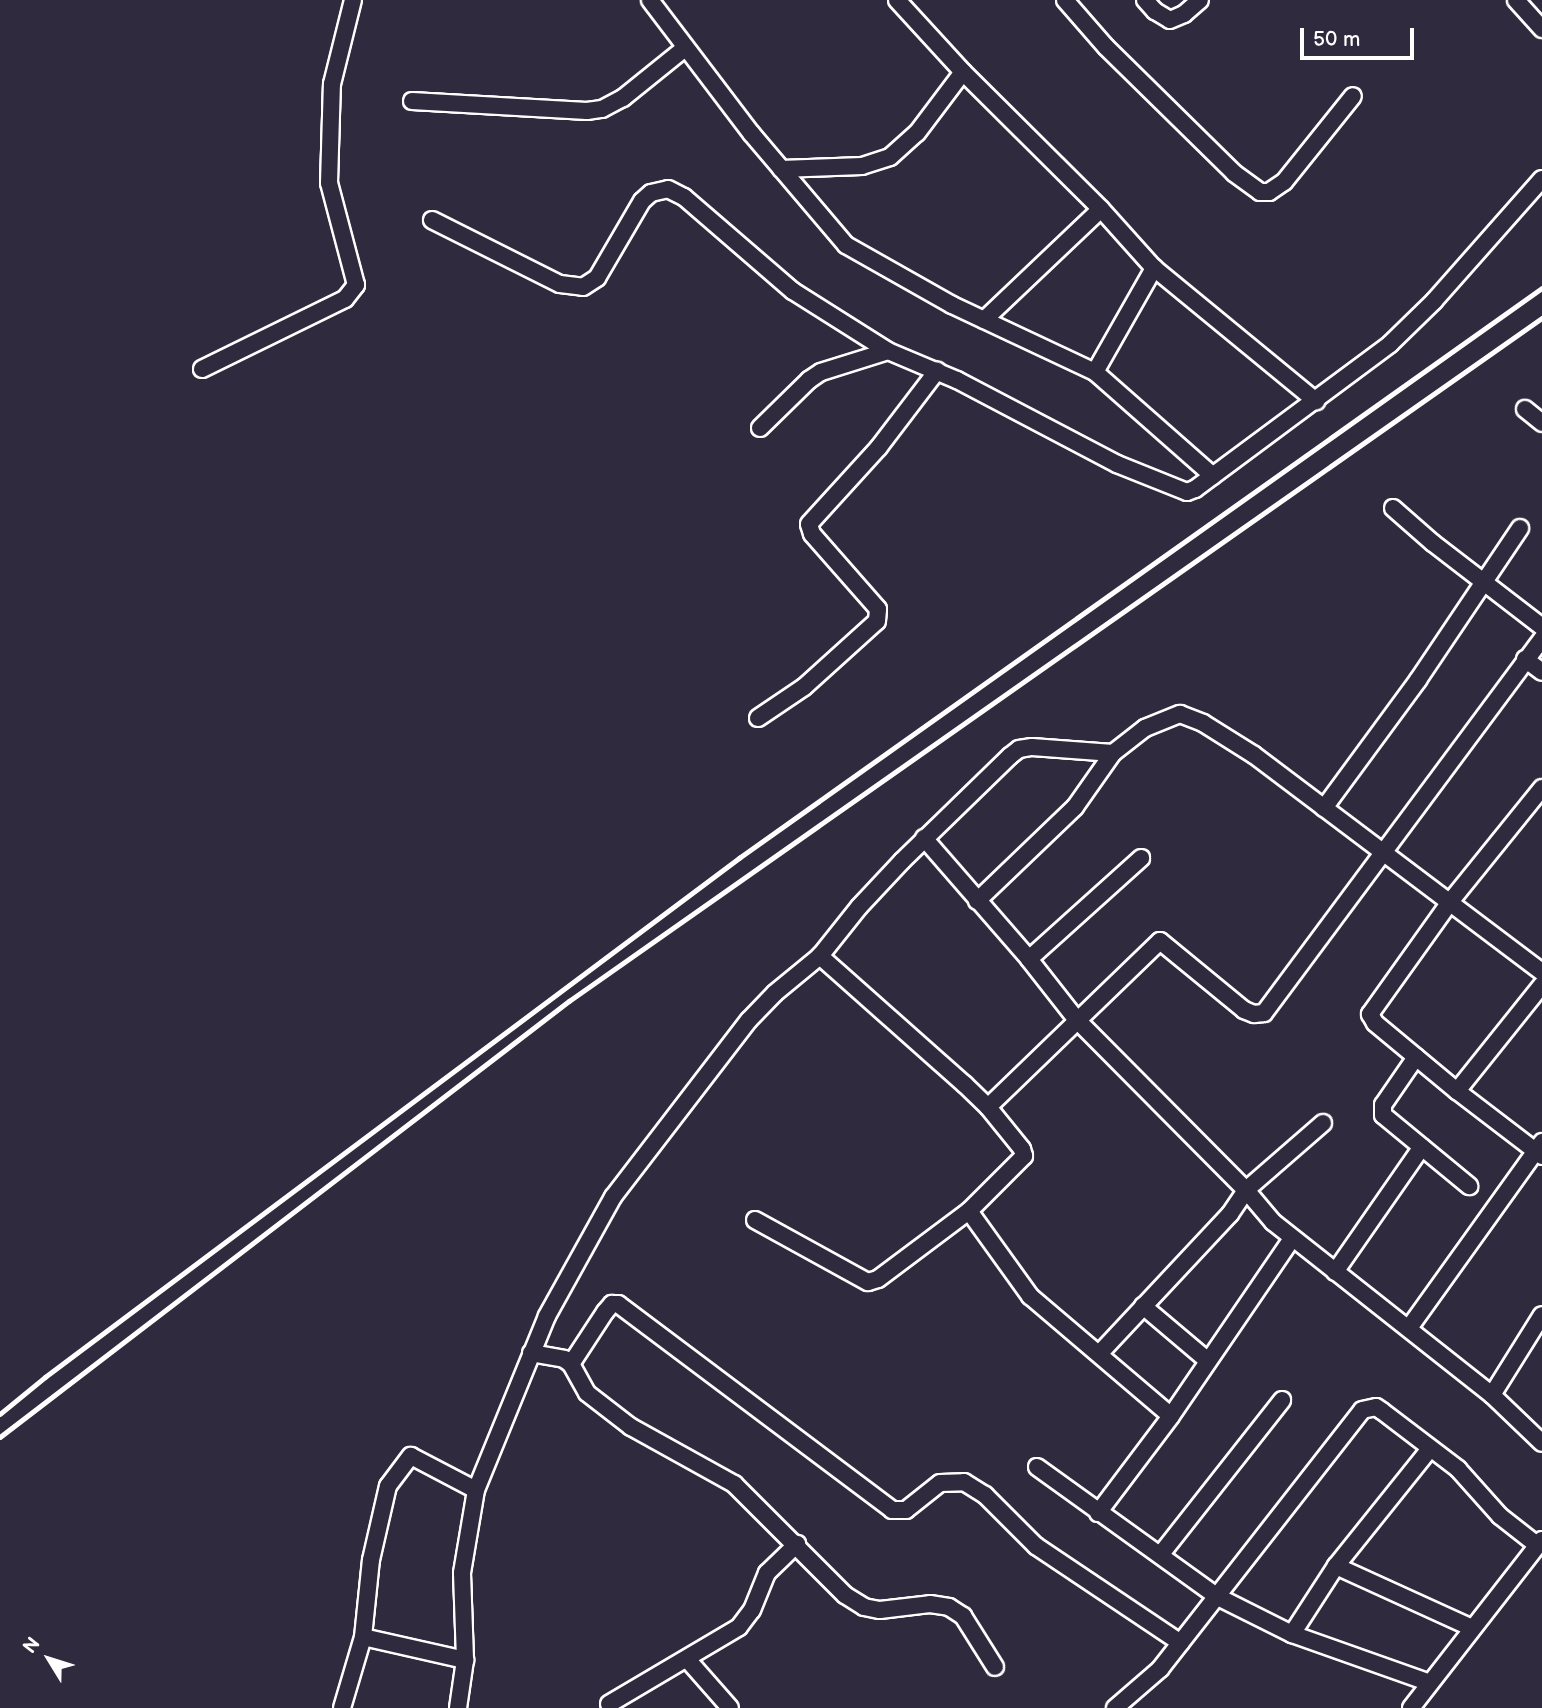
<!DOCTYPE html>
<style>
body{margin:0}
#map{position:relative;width:1542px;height:1708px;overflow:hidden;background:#2f2a3d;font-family:"Balsamiq Sans",sans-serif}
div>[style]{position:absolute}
.roads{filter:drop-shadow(2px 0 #fff) drop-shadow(-2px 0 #fff) drop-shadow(0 2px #fff) drop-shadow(0 -2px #fff)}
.minor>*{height:16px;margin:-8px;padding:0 8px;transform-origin:8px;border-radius:8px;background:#2f2a3d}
.rail>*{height:4.5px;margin:-2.25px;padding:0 2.25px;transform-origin:2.25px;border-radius:2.25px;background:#fff}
span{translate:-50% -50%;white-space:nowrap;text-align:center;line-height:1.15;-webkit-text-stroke:7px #2f2a3d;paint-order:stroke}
.north{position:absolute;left:14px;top:1624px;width:70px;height:70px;-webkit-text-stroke:5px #2f2a3d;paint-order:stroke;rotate:308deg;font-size:19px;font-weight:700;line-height:28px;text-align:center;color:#fff}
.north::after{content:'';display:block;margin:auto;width:24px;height:32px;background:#fff;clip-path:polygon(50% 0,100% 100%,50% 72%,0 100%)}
.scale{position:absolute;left:1300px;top:28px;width:114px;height:32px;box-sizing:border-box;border:4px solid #fff;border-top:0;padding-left:9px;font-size:21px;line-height:24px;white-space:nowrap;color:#fff;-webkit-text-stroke:5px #2f2a3d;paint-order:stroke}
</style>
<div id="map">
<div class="roads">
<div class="minor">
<div style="left:650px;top:0;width:167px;rotate:52.8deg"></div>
<div style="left:751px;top:133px;width:147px;rotate:49.7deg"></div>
<div style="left:846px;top:245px;width:122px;rotate:29.5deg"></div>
<div style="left:952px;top:305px;width:158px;rotate:25.1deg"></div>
<div style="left:1095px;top:372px;width:157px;rotate:41.4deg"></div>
<div style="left:897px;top:0;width:98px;rotate:47.5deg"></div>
<div style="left:963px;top:72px;width:194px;rotate:44.8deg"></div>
<div style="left:1101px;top:209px;width:79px;rotate:48.1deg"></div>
<div style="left:1154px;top:268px;width:210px;rotate:39.4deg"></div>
<div style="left:1065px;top:0;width:62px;rotate:48.9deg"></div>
<div style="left:1106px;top:47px;width:180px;rotate:44.5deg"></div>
<div style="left:1234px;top:173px;width:32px;rotate:36deg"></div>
<div style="left:1260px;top:192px;width:9px"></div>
<div style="left:1269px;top:192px;width:18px;rotate:-34deg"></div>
<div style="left:1284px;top:182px;width:110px;rotate:-51.3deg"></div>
<div style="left:1145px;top:0;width:15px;rotate:48deg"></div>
<div style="left:1155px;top:11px;width:17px;rotate:31deg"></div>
<div style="left:1170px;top:20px;width:15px;rotate:-23deg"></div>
<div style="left:1184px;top:14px;width:21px;rotate:-41deg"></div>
<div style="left:1516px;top:0;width:39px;rotate:48deg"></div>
<div style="left:412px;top:101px;width:175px;rotate:3.3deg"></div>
<div style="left:587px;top:111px;width:15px;rotate:-8deg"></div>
<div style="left:602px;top:109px;width:24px;rotate:-28deg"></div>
<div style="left:623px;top:98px;width:80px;rotate:-38.9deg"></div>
<div style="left:781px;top:169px;width:81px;rotate:-2.1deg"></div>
<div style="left:862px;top:166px;width:29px;rotate:-18deg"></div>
<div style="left:890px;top:157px;width:36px;rotate:-42deg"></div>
<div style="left:917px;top:133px;width:76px;rotate:-53deg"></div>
<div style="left:432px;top:220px;width:143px;rotate:26.6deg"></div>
<div style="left:560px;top:284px;width:23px;rotate:7deg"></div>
<div style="left:583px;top:287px;width:17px;rotate:-33deg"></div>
<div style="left:597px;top:278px;width:89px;rotate:-59.7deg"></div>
<div style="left:642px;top:201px;width:12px;rotate:-42deg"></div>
<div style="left:651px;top:193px;width:17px;rotate:-13deg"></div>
<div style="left:668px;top:189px;width:18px;rotate:27deg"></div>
<div style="left:684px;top:197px;width:144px;rotate:40.8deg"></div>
<div style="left:793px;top:291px;width:112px;rotate:32.3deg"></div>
<div style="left:888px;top:351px;width:75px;rotate:22.8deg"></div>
<div style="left:957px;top:380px;width:181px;rotate:27.7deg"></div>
<div style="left:1117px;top:464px;width:75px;rotate:21.8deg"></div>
<div style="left:1187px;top:492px;width:9px;rotate:-21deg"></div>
<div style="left:1195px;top:489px;width:243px;rotate:-36.6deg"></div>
<div style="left:1390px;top:344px;width:62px;rotate:-44.3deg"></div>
<div style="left:1434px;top:301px;width:163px;rotate:-48.5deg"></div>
<div style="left:984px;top:320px;width:161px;rotate:-43.5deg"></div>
<div style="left:202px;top:369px;width:159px;rotate:-26.1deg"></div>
<div style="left:345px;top:299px;width:18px;rotate:-52deg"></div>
<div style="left:356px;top:285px;width:106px;rotate:-104.8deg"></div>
<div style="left:329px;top:183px;width:99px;rotate:-88.3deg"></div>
<div style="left:332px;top:84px;width:87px;rotate:-76deg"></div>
<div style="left:1095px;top:372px;width:120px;rotate:-60.4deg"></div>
<div style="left:1525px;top:409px;width:22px;rotate:39deg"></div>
<div style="left:760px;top:428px;width:69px;rotate:-44.4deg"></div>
<div style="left:809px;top:380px;width:14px;rotate:-34deg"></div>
<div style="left:821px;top:372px;width:70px;rotate:-17.4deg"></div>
<div style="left:1393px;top:508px;width:53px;rotate:41.2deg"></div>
<div style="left:1433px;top:543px;width:138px;rotate:37.6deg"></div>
<div style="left:1525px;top:659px;width:21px;rotate:37deg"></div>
<div style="left:758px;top:718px;width:55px;rotate:-34deg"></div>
<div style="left:804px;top:687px;width:98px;rotate:-42.1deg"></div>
<div style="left:877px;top:621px;width:12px;rotate:-85deg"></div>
<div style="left:878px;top:609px;width:100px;rotate:-131.3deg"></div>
<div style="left:812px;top:534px;width:10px;rotate:-107deg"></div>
<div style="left:809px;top:524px;width:104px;rotate:-47.7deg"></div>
<div style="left:879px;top:447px;width:96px;rotate:-52.7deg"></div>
<div style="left:1542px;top:788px;width:146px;rotate:128.9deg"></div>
<div style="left:1450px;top:902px;width:138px;rotate:125.5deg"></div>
<div style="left:1370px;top:1014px;width:10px;rotate:61deg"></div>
<div style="left:1375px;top:1023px;width:107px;rotate:39.7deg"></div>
<div style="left:1457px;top:1091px;width:107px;rotate:37.4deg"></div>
<div style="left:1324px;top:808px;width:159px;rotate:-53.7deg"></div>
<div style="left:1418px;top:680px;width:183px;rotate:-56.1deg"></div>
<div style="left:924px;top:838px;width:160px;rotate:49deg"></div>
<div style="left:1029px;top:959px;width:76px;rotate:51.9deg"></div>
<div style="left:1076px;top:1019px;width:241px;rotate:45.2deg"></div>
<div style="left:1246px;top:1190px;width:42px;rotate:49.8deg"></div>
<div style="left:1273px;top:1222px;width:279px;rotate:38.3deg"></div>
<div style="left:1492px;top:1395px;width:69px;rotate:43.8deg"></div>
<div style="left:977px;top:901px;width:136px;rotate:-43.8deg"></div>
<div style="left:1075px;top:807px;width:66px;rotate:-54.9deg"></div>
<div style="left:1113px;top:753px;width:41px;rotate:-38deg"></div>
<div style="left:1145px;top:728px;width:38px;rotate:-22deg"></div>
<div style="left:1180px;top:714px;width:25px;rotate:21deg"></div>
<div style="left:1203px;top:723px;width:60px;rotate:32.1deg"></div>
<div style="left:1254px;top:755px;width:361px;rotate:37deg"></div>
<div style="left:1029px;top:959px;width:151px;rotate:-42deg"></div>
<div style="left:1416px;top:1057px;width:58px;rotate:124.5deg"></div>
<div style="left:1383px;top:1105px;width:10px;rotate:90deg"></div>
<div style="left:1383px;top:1115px;width:112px;rotate:39.5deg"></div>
<div style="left:1457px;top:1091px;width:136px;rotate:-51.3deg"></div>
<div style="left:988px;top:1107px;width:239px;rotate:-44deg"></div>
<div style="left:1160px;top:941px;width:109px;rotate:39.4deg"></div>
<div style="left:1244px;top:1010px;width:11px;rotate:22deg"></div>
<div style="left:1254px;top:1014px;width:10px;rotate:-6deg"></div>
<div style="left:1264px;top:1013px;width:467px;rotate:-53.4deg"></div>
<div style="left:969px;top:1211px;width:105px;rotate:54.3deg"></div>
<div style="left:1030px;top:1296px;width:185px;rotate:40.4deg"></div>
<div style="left:755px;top:1220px;width:129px;rotate:28.8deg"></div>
<div style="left:868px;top:1282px;width:10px;rotate:-17deg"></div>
<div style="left:878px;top:1279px;width:114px;rotate:-36.8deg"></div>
<div style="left:969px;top:1211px;width:78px;rotate:-45deg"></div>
<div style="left:1024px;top:1156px;width:7px;rotate:-106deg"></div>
<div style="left:1022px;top:1149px;width:54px;rotate:-129deg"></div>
<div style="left:988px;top:1107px;width:33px;rotate:-136deg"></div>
<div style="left:964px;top:1084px;width:193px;rotate:-138.4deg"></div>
<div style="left:1335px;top:1272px;width:152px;rotate:-55.2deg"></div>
<div style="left:1143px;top:1306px;width:85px;rotate:40.2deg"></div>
<div style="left:1409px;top:1328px;width:229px;rotate:-54.4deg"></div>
<div style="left:531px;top:1353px;width:34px;rotate:10deg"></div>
<div style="left:564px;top:1359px;width:9px;rotate:36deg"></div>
<div style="left:571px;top:1364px;width:33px;rotate:61deg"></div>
<div style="left:587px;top:1393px;width:56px;rotate:37.7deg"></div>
<div style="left:631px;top:1427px;width:118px;rotate:29deg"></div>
<div style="left:734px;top:1484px;width:157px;rotate:45deg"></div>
<div style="left:845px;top:1595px;width:22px;rotate:32deg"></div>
<div style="left:864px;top:1607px;width:16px;rotate:11deg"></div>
<div style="left:880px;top:1610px;width:50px;rotate:-6.8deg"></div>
<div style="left:930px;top:1604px;width:19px;rotate:9deg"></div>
<div style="left:949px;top:1607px;width:17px;rotate:33deg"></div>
<div style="left:963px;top:1616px;width:60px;rotate:57.9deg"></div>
<div style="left:1099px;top:1354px;width:192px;rotate:-46.9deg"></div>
<div style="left:1230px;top:1214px;width:29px;rotate:-56deg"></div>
<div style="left:1246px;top:1190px;width:102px;rotate:-41deg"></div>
<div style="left:571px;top:1364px;width:62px;rotate:-56.8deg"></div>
<div style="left:605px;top:1312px;width:11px;rotate:-49deg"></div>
<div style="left:612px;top:1304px;width:6px"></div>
<div style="left:618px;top:1304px;width:343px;rotate:36.9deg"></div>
<div style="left:892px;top:1510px;width:14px"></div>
<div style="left:906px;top:1510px;width:43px;rotate:-38.5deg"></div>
<div style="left:940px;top:1483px;width:24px;rotate:-2deg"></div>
<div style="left:964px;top:1482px;width:25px;rotate:32deg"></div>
<div style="left:985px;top:1495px;width:72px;rotate:45deg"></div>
<div style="left:1036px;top:1546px;width:174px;rotate:33.8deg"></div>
<div style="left:1492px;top:1395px;width:94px;rotate:-58deg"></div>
<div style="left:1037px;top:1467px;width:223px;rotate:35.7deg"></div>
<div style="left:1218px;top:1597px;width:83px;rotate:26.6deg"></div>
<div style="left:1292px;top:1634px;width:146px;rotate:19.5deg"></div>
<div style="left:476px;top:1490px;width:188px;rotate:-67.8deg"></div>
<div style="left:547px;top:1316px;width:136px;rotate:-61deg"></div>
<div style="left:613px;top:1197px;width:223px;rotate:-52.5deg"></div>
<div style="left:749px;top:1020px;width:37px;rotate:-46deg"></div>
<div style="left:775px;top:993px;width:58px;rotate:-39.4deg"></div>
<div style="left:820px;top:956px;width:63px;rotate:-51.5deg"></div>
<div style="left:859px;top:907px;width:63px;rotate:-46.9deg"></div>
<div style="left:902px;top:861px;width:151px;rotate:-44.2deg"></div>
<div style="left:1010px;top:756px;width:11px;rotate:-38deg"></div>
<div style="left:1019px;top:749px;width:13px;rotate:-9deg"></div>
<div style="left:1032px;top:747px;width:81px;rotate:4.2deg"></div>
<div style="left:1098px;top:1513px;width:121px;rotate:-53deg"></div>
<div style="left:1171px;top:1416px;width:213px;rotate:-55.7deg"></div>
<div style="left:1161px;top:1554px;width:196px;rotate:-51.8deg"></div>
<div style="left:1336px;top:1566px;width:149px;rotate:24.5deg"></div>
<div style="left:1292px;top:1634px;width:81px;rotate:-57.1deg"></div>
<div style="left:1336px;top:1566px;width:149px;rotate:-51.3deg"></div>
<div style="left:363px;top:1637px;width:105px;rotate:12.7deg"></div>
<div style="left:687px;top:1659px;width:65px;rotate:48.7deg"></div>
<div style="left:609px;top:1704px;width:151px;rotate:-30.6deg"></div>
<div style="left:739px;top:1627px;width:21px;rotate:-53deg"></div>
<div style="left:752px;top:1610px;width:40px;rotate:-68deg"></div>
<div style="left:767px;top:1573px;width:42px;rotate:-44deg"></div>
<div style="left:342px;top:1708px;width:74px;rotate:-73.5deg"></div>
<div style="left:363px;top:1637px;width:77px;rotate:-84.1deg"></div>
<div style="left:371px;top:1560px;width:76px;rotate:-77.1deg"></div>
<div style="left:388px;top:1486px;width:38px;rotate:-53deg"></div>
<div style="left:411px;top:1456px;width:73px;rotate:27.6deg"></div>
<div style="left:476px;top:1490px;width:84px;rotate:99.6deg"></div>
<div style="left:462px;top:1573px;width:87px;rotate:88deg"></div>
<div style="left:465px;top:1660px;width:49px;rotate:98.3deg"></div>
<div style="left:1115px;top:1708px;width:60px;rotate:-40.9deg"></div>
<div style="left:1160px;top:1669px;width:328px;rotate:-52deg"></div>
<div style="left:1362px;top:1410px;width:14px;rotate:-12deg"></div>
<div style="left:1376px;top:1407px;width:7px;rotate:34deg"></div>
<div style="left:1382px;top:1411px;width:96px;rotate:37.3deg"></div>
<div style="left:1458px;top:1469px;width:63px;rotate:48.2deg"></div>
<div style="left:1500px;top:1516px;width:47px;rotate:38.1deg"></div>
<div style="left:1411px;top:1708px;width:213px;rotate:-52.1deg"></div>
</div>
</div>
<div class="rail">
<div style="left:0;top:1414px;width:58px;rotate:-39.4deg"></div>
<div style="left:45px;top:1377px;width:867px;rotate:-36.79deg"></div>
<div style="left:739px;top:858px;width:985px;rotate:-35.37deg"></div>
<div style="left:0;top:1437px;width:717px;rotate:-37.46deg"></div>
<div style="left:569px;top:1001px;width:1189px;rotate:-35.07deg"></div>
</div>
<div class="north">N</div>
<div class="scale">50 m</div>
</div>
